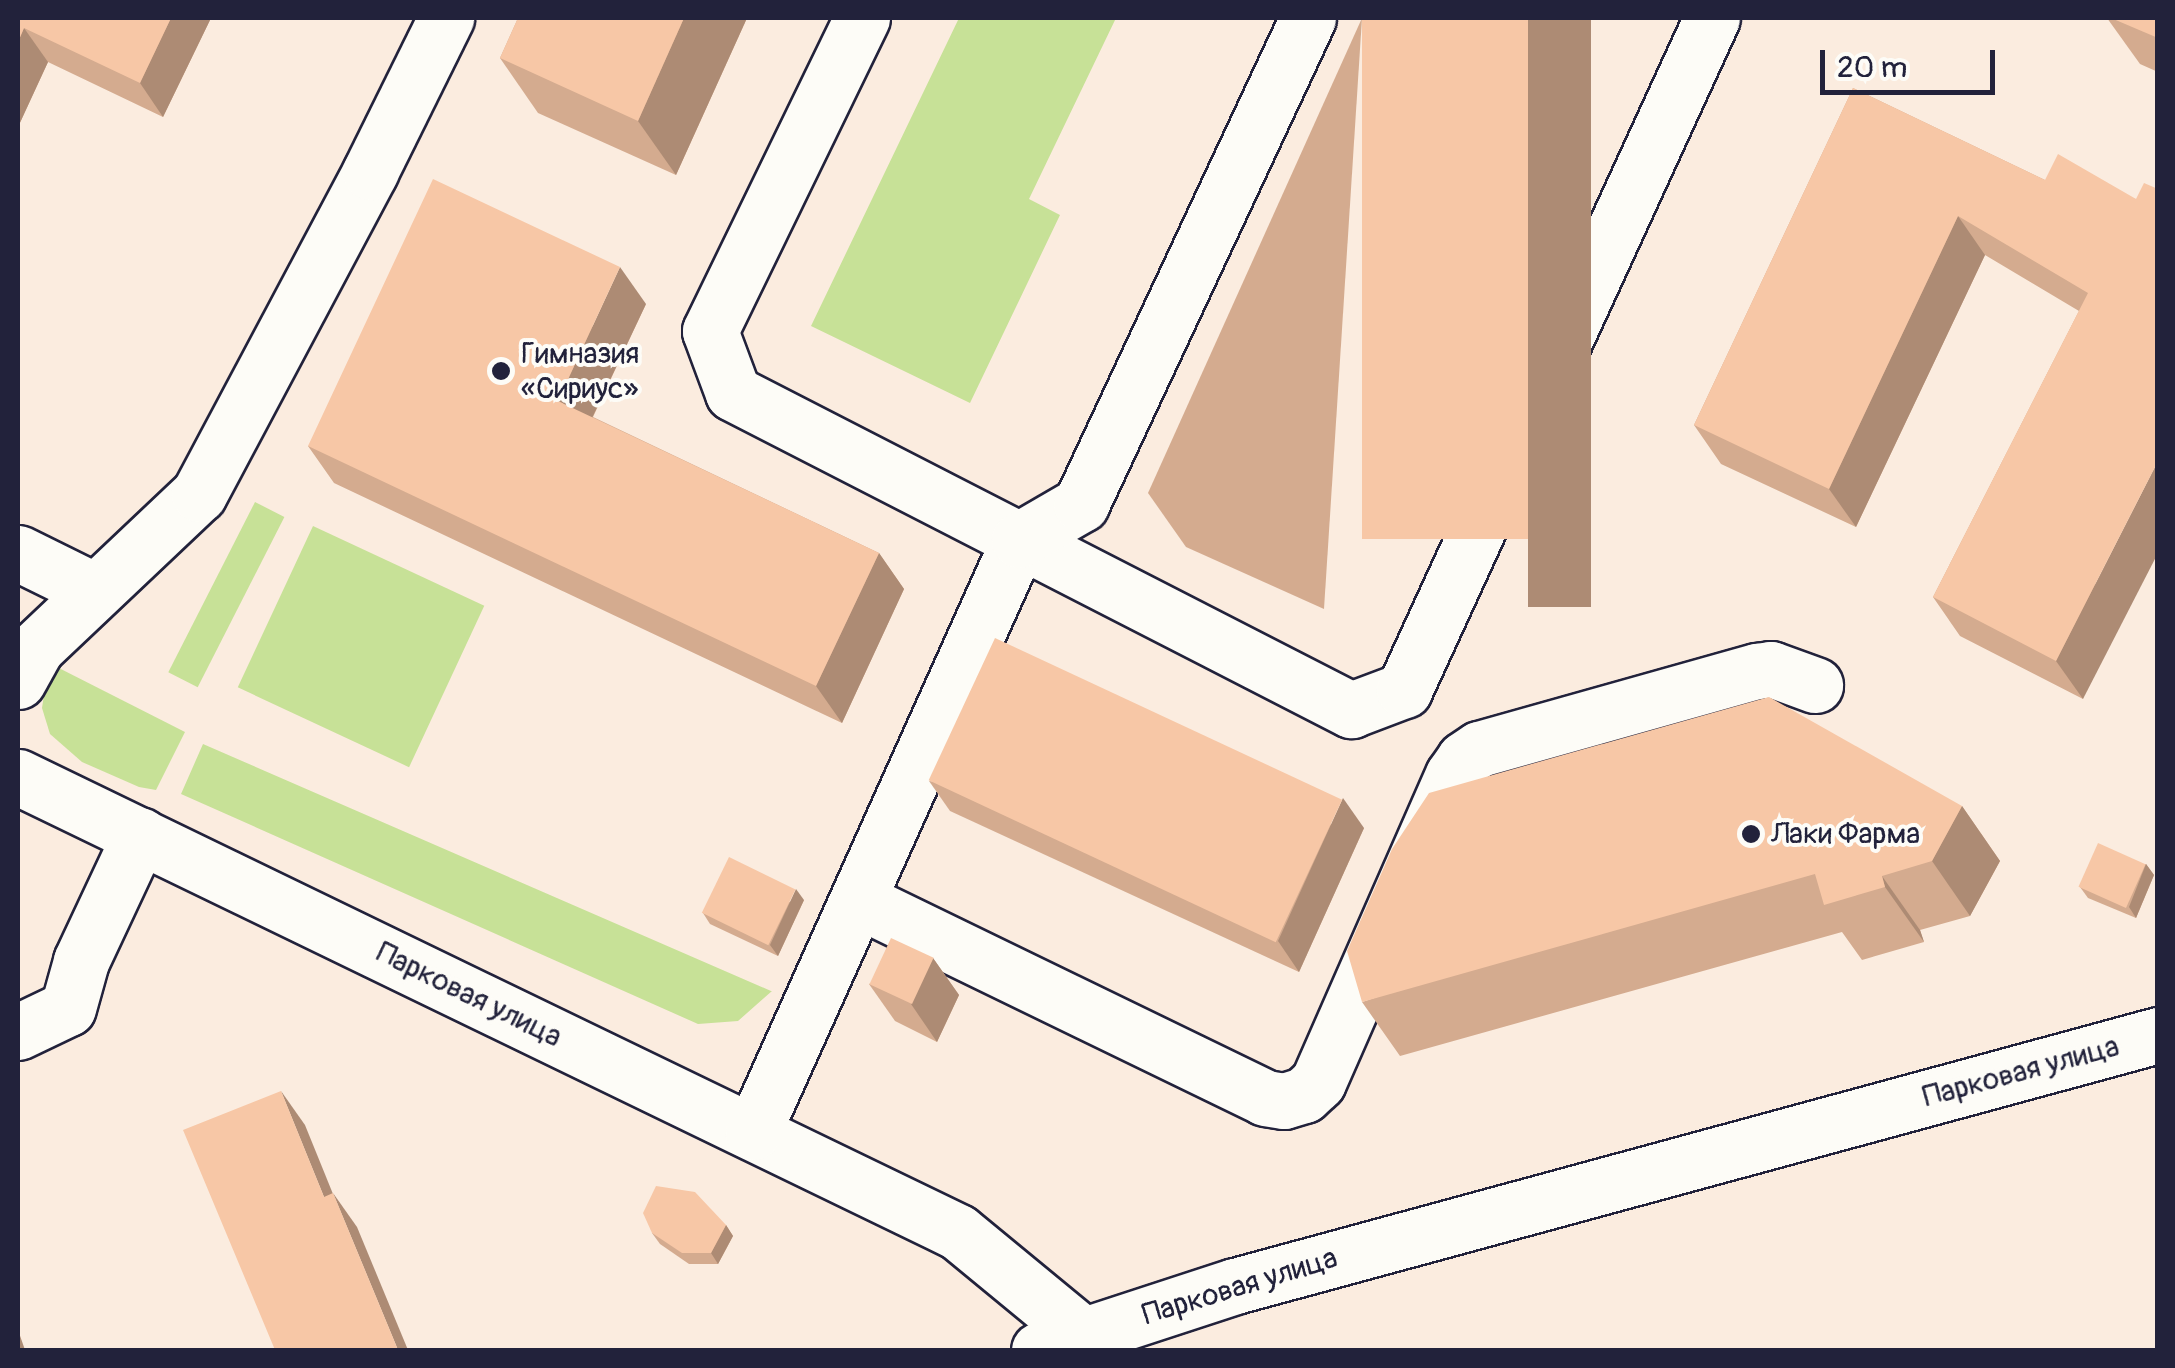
<!DOCTYPE html>
<meta charset="utf-8">
<style>
body{margin:0}
#map{position:relative;width:2175px;height:1368px;overflow:hidden;background:#fbecdf;font-family:Pangolin,sans-serif}
div>[style]{position:absolute}
.green>*{inset:0;background:#c7e197;transform-origin:0 0}
.roads{filter:drop-shadow(2px 0 #22223b) drop-shadow(-2px 0 #22223b) drop-shadow(0 2px #22223b) drop-shadow(0 -2px #22223b)}
.minor>*{height:55px;margin:-27.5px;padding:0 27.5px;transform-origin:27.5px;border-radius:27.5px;background:#fdfcf7}
.major>*{height:55px;margin:-27.5px;padding:0 27.5px;transform-origin:27.5px;border-radius:27.5px;background:#fdfcf7}
.wall>*{inset:0;background:#d4ab8f}
.shaded-wall>*{inset:0;background:#ad8b74;transform-origin:0 0}
.building>*{inset:0;background:#f7c7a6;transform-origin:0 0}
.dots>*{width:28px;height:28px;translate:-50% -50%;box-sizing:border-box;border:5px solid #fdfcf7;border-radius:50%}
span{translate:-50% -50%;white-space:nowrap;text-align:center;line-height:1.15;-webkit-text-stroke:8px #fdfcf7;paint-order:stroke}
.poi-label{font-size:30px;color:#22223b}
.left{translate:0 -50%;text-align:left}
.street-label{font-size:30px;color:#22223b}
.frame{position:absolute;inset:0;border:20px solid #22223b;pointer-events:none}
.scale{position:absolute;left:1820px;top:50px;width:175px;height:45px;box-sizing:border-box;border:5px solid #22223b;border-top:0;padding-left:12px;font-size:30px;line-height:35px;white-space:nowrap;color:#22223b;-webkit-text-stroke:8px #fdfcf7;paint-order:stroke}
</style>
<div id="map">
<div class="green">
<div style="clip-path:polygon(959px 18px,1116px 18px,1029px 199px,1060px 215px,970px 403px,811px 326px)"></div>
<div style="left:255px;top:502px;width:33px;height:191px;rotate:27deg"></div>
<div style="left:313px;top:526px;width:189px;height:178px;rotate:25deg"></div>
<div style="clip-path:polygon(49px 663px,185px 732px,156px 790px,139px 787px,82px 762px,50px 734px,42px 708px)"></div>
<div style="clip-path:polygon(203px 744px,771px 991px,772px 991px,738px 1021px,698px 1024px,181px 794px)"></div>
</div>
<div class="roads">
<div class="minor">
<div style="left:862px;top:18px;width:348px;rotate:115.9deg"></div>
<div style="left:710px;top:331px;width:66px;rotate:69.6deg"></div>
<div style="left:733px;top:393px;width:695px;rotate:27.16deg"></div>
<div style="left:1351px;top:710px;width:57px;rotate:-20.7deg"></div>
<div style="left:1404px;top:690px;width:739px;rotate:-65.38deg"></div>
<div style="left:18px;top:553px;width:84px;rotate:26.3deg"></div>
<div style="left:18px;top:681px;width:38px;rotate:-61deg"></div>
<div style="left:36px;top:648px;width:224px;rotate:-43.4deg"></div>
<div style="left:199px;top:494px;width:365px;rotate:-62deg"></div>
<div style="left:370px;top:172px;width:172px;rotate:-63.7deg"></div>
<div style="left:18px;top:777px;width:1044px;rotate:25.83deg"></div>
<div style="left:958px;top:1232px;width:162px;rotate:39.5deg"></div>
<div style="left:860px;top:901px;width:450px;rotate:25.9deg"></div>
<div style="left:1265px;top:1098px;width:19px;rotate:9deg"></div>
<div style="left:1284px;top:1101px;width:21px;rotate:-17deg"></div>
<div style="left:1304px;top:1095px;width:19px;rotate:-43deg"></div>
<div style="left:1318px;top:1082px;width:335px;rotate:-66.3deg"></div>
<div style="left:1453px;top:775px;width:19px;rotate:-55deg"></div>
<div style="left:1464px;top:759px;width:18px;rotate:-34deg"></div>
<div style="left:1479px;top:749px;width:289px;rotate:-15.7deg"></div>
<div style="left:1757px;top:671px;width:14px;rotate:-8deg"></div>
<div style="left:1771px;top:669px;width:47px;rotate:20deg"></div>
<div style="left:18px;top:1032px;width:55px;rotate:-25.6deg"></div>
<div style="left:68px;top:1008px;width:49px;rotate:-74.5deg"></div>
<div style="left:81px;top:961px;width:139px;rotate:-64.9deg"></div>
<div style="left:753px;top:1132px;width:649px;rotate:-65.8deg"></div>
<div style="left:1019px;top:540px;width:72px;rotate:-30.1deg"></div>
<div style="left:1081px;top:504px;width:536px;rotate:-64.96deg"></div>
</div>
<div class="major">
<div style="left:1039px;top:1350px;width:206px;rotate:-18.1deg"></div>
<div style="left:1235px;top:1286px;width:957px;rotate:-15.21deg"></div>
</div>
</div>
<div class="wall">
<div style="clip-path:polygon(18px 18px,211px 18px,163px 117px,48px 62px,18px 127px)"></div>
<div style="clip-path:polygon(518px 18px,747px 18px,676px 175px,538px 113px,500px 58px)"></div>
<div style="clip-path:polygon(1362px 18px,1324px 609px,1186px 547px,1148px 493px)"></div>
<div style="clip-path:polygon(2107px 18px,2158px 18px,2158px 72px,2140px 64px)"></div>
<div style="clip-path:polygon(1853px 88px,2045px 180px,2136px 199px,2083px 699px,1960px 636px,1933px 597px,2079px 311px,1985px 255px,1856px 527px,1721px 464px,1694px 425px)"></div>
<div style="clip-path:polygon(646px 304px,593px 417px,879px 553px,904px 589px,842px 723px,334px 483px,308px 446px)"></div>
<div style="clip-path:polygon(929px 781px,1364px 828px,1299px 972px,950px 811px)"></div>
<div style="clip-path:polygon(1962px 806px,2000px 861px,1970px 916px,1920px 930px,1924px 942px,1862px 960px,1842px 932px,1400px 1056px,1362px 1002px)"></div>
<div style="clip-path:polygon(2146px 864px,2154px 875px,2136px 918px,2088px 898px,2080px 887px)"></div>
<div style="clip-path:polygon(804px 900px,778px 956px,710px 924px,703px 913px)"></div>
<div style="clip-path:polygon(933px 958px,959px 995px,937px 1042px,895px 1021px,869px 984px)"></div>
<div style="clip-path:polygon(726px 1225px,733px 1236px,718px 1264px,689px 1264px,660px 1244px,652px 1233px)"></div>
</div>
<div class="shaded-wall">
<div style="clip-path:polygon(171px 18px,211px 18px,163px 117px,140px 83px)"></div>
<div style="clip-path:polygon(684px 18px,747px 18px,676px 175px,638px 121px)"></div>
<div style="left:1528px;top:18px;width:63px;height:589px"></div>
<div style="clip-path:polygon(24px 28px,48px 62px,18px 127px,18px 42px)"></div>
<div style="clip-path:polygon(1958px 216px,1985px 255px,1856px 527px,1829px 489px)"></div>
<div style="clip-path:polygon(620px 267px,646px 304px,583px 437px,558px 401px)"></div>
<div style="clip-path:polygon(2158px 461px,2158px 553px,2083px 699px,2056px 661px)"></div>
<div style="clip-path:polygon(879px 553px,904px 589px,842px 723px,816px 686px)"></div>
<div style="clip-path:polygon(1343px 798px,1364px 828px,1299px 972px,1278px 941px)"></div>
<div style="clip-path:polygon(1962px 806px,2000px 861px,1970px 916px,1932px 861px)"></div>
<div style="clip-path:polygon(2146px 864px,2154px 875px,2136px 918px,2129px 907px)"></div>
<div style="clip-path:polygon(1882px 876px,1920px 930px,1924px 942px,1885px 887px)"></div>
<div style="clip-path:polygon(796px 889px,804px 900px,778px 956px,770px 945px)"></div>
<div style="clip-path:polygon(933px 958px,959px 995px,937px 1042px,911px 1004px)"></div>
<div style="clip-path:polygon(281px 1091px,305px 1125px,348px 1231px,324px 1197px)"></div>
<div style="clip-path:polygon(333px 1193px,357px 1227px,408px 1350px,398px 1350px)"></div>
<div style="clip-path:polygon(726px 1225px,733px 1236px,718px 1264px,711px 1253px)"></div>
<div style="clip-path:polygon(18px 1330px,25px 1350px,18px 1350px)"></div>
</div>
<div class="building">
<div style="clip-path:polygon(18px 18px,171px 18px,140px 83px,24px 28px,18px 42px)"></div>
<div style="clip-path:polygon(518px 18px,684px 18px,638px 121px,500px 58px)"></div>
<div style="left:1362px;top:18px;width:166px;height:521px"></div>
<div style="clip-path:polygon(2111px 18px,2158px 18px,2158px 38px)"></div>
<div style="clip-path:polygon(1853px 88px,2045px 180px,2058px 154px,2136px 199px,2144px 183px,2158px 189px,2158px 461px,2056px 661px,1933px 597px,2088px 293px,1958px 216px,1829px 489px,1694px 425px)"></div>
<div style="clip-path:polygon(433px 179px,620px 267px,558px 401px,879px 553px,816px 686px,308px 446px)"></div>
<div style="left:995px;top:638px;width:383px;height:157px;rotate:25deg"></div>
<div style="clip-path:polygon(1769px 697px,1962px 806px,1932px 861px,1882px 876px,1885px 887px,1824px 905px,1815px 874px,1362px 1002px,1347px 951px,1392px 849px,1429px 793px)"></div>
<div style="left:2098px;top:843px;width:52px;height:48px;rotate:24deg"></div>
<div style="left:729px;top:857px;width:74px;height:62px;rotate:26deg"></div>
<div style="left:891px;top:938px;width:47px;height:51px;rotate:25deg"></div>
<div style="clip-path:polygon(281px 1091px,324px 1197px,333px 1193px,398px 1350px,275px 1350px,183px 1130px)"></div>
<div style="clip-path:polygon(656px 1186px,695px 1192px,726px 1225px,711px 1253px,682px 1253px,652px 1233px,643px 1213px)"></div>
</div>
<div class="dots">
<div style="left:501px;top:371px;background:#22223b"></div>
<div style="left:1751px;top:834px;background:#22223b"></div>
</div>
<div class="poi-label">
<span class="left" style="left:521px;top:371px">Гимназия<br>«Сириус»</span>
<span class="left" style="left:1771px;top:834px">Лаки Фарма</span>
</div>
<div class="street-label">
<span style="left:469px;top:995px;rotate:26deg">Парковая улица</span>
<span style="left:2021px;top:1072px;rotate:-15deg">Парковая улица</span>
<span style="left:1240px;top:1287px;rotate:-17deg">Парковая улица</span>
</div>
<div class="frame"></div>
<div class="scale">20 m</div>
</div>
